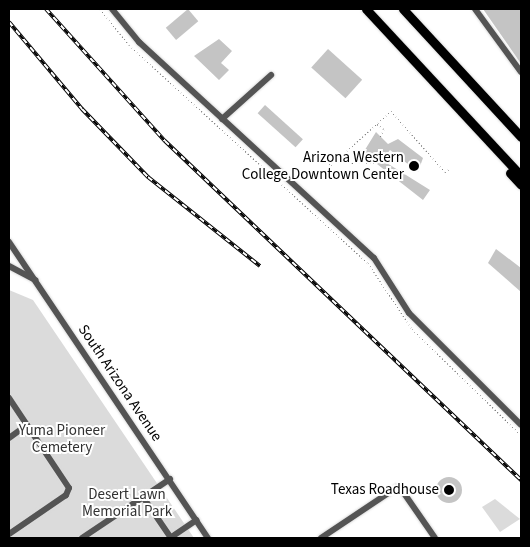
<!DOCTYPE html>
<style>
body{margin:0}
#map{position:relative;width:530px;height:547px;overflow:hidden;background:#fff;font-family:"Source Sans 3",sans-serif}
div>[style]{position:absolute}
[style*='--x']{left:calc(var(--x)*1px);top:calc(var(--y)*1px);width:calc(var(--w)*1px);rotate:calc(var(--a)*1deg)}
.green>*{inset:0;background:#dbdbdb}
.building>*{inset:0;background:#c4c4c4;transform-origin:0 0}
.round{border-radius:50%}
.path>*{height:1px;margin-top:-0.5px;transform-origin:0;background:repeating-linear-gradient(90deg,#767676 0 1px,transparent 0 3.5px)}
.roads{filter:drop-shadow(0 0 1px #dbdbdb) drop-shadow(0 0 1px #dbdbdb)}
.minor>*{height:6px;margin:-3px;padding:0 3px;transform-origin:3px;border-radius:3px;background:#545454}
.highway>*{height:9px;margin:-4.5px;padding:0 4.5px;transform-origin:4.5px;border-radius:4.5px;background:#000}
.rail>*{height:4px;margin-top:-2px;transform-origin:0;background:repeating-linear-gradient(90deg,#fff 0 5.5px,#000 0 11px);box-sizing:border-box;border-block:1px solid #000}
.dots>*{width:14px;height:14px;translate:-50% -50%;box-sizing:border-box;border:2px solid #fff;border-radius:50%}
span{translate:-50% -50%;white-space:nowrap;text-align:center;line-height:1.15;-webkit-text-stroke:4px #fff;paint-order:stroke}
.poi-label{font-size:15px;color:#000}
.right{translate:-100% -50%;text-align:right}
.street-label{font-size:15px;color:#000}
.park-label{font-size:15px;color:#323232}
.frame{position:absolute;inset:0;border:10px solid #000;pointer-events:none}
</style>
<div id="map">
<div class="green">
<div style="clip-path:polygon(9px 290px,33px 300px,194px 538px,9px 538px)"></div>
<div style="clip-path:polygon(495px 499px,520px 519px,500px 532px,482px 507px)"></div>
</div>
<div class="building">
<div style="left:188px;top:9px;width:16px;height:29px;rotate:50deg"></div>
<div style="clip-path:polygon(483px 9px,521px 9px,521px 64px,515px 55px)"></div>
<div style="clip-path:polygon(219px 39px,232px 51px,221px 63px,229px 70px,219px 80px,194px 56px)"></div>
<div style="left:328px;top:49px;width:46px;height:25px;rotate:42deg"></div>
<div style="left:265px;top:105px;width:51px;height:11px;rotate:42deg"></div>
<div style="clip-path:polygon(376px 132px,388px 144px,398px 139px,423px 158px,418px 172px,390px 150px,382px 160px,430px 190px,423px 200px,363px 153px)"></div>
<div style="clip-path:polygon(496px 249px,521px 268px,521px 292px,488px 263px)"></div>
<div class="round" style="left:436px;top:477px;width:26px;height:26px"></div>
</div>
<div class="path">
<div style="--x:100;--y:9;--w:46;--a:51.1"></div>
<div style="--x:129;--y:45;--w:323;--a:42.4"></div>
<div style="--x:368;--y:263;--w:79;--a:56.3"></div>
<div style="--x:412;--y:329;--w:152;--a:44.2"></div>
<div style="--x:377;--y:124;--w:9;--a:36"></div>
<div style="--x:384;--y:129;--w:9;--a:117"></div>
<div style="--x:345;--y:154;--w:11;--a:52"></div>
<div style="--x:352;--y:163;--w:25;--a:0"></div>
<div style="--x:327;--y:161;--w:6;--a:45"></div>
<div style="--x:331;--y:165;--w:81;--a:-42"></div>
<div style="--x:391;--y:111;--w:81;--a:48.5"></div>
<div style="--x:445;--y:172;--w:5;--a:-37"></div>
</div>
<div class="roads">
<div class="minor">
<div style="--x:112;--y:9;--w:43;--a:50.7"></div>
<div style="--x:139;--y:42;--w:319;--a:42.6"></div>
<div style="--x:374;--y:258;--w:65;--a:57.5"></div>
<div style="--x:409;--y:313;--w:158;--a:45"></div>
<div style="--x:475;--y:9;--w:78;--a:53.9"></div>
<div style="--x:222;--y:119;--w:66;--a:-41.9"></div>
<div style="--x:9;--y:242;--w:357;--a:56.1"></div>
<div style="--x:9;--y:266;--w:30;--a:28"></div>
<div style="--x:9;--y:398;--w:108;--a:56.3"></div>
<div style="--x:69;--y:488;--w:8;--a:113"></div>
<div style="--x:66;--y:495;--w:69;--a:145.6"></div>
<div style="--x:9;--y:438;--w:22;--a:-36"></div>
<div style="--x:143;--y:497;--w:50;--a:55.7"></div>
<div style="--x:82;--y:538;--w:106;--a:-33.8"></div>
<div style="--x:170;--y:538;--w:32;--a:-34"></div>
<div style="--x:321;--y:538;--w:94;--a:-33.7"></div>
<div style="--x:399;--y:486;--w:63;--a:55.3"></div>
</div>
<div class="highway">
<div style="--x:366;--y:9;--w:228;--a:47.1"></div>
<div style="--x:403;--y:9;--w:174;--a:47.3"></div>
<div style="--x:510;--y:173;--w:16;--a:47"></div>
</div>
</div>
<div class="rail">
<div style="--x:46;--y:9;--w:178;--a:48"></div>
<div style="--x:165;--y:141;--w:492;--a:43.6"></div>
<div style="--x:9;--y:22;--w:114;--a:50"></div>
<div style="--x:82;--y:109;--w:95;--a:45.9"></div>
<div style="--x:148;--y:177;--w:143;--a:38.5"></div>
</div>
<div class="dots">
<div style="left:414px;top:166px;background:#000"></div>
<div style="left:449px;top:490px;background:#000"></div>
</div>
<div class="poi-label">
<span class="right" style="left:404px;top:166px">Arizona Western<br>College Downtown Center</span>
<span class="right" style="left:439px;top:490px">Texas Roadhouse</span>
</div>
<div class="street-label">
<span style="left:120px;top:383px;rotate:56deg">South Arizona Avenue</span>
</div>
<div class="park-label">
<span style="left:62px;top:439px">Yuma Pioneer<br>Cemetery</span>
<span style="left:127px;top:503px">Desert Lawn<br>Memorial Park</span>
</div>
<div class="frame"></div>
</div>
